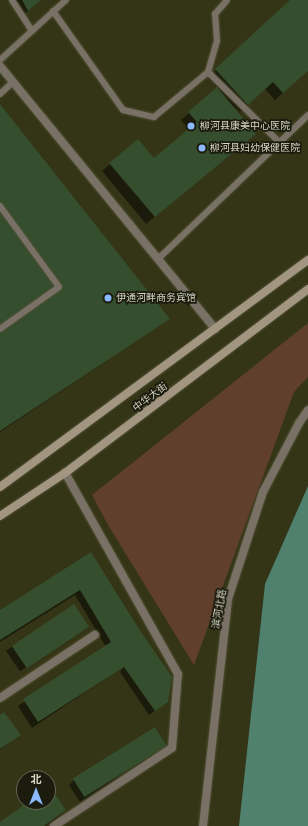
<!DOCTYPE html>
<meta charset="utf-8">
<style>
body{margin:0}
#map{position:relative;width:308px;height:826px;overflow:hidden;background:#343416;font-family:"Open Sans","Noto Sans SC",sans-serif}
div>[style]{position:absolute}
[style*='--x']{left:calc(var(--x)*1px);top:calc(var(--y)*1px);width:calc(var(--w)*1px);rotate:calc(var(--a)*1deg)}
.green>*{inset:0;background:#603f2d}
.water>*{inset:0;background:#4f816e}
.shadow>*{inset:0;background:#0007;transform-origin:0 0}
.building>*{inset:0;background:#354e2d;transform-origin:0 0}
.roads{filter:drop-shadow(0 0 1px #515136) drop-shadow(0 0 1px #515136)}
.lane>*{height:6px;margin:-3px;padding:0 3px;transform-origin:3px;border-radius:3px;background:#797165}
.street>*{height:8px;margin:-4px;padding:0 4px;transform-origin:4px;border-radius:4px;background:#797165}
.secondary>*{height:8px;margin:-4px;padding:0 4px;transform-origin:4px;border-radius:4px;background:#a29581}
.dots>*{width:11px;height:11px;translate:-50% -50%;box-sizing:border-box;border:2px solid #1b1b0e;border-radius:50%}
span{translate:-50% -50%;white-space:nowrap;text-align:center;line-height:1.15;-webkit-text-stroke:3.5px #1b1b0e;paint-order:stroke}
.poi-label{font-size:10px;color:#d6d7c5}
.left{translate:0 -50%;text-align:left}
.street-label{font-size:10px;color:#d6d7c5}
.north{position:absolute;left:16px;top:770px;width:40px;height:40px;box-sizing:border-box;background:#1b1b0e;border:1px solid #666657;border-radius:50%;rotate:0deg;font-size:11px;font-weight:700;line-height:16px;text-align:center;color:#d6d7c5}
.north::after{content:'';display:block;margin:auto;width:14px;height:18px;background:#8cb9fc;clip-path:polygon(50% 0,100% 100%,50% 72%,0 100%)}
</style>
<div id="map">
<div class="green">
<div style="clip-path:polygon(308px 323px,308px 377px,294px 392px,194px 665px,108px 525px,92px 495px)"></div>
</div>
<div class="water">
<div style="clip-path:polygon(308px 486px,308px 826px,239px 826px,265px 584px)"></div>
</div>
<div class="shadow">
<div style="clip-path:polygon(11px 0,40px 0,20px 18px)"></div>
<div style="clip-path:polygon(292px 0,308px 0,308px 70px,275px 100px,265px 89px,240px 112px,228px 102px,247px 141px,146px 224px,102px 171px,110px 164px,154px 159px,189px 130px,181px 120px,218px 88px,208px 78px)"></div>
<div style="clip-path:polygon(0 105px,169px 319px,0 432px)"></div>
<div style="clip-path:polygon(91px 553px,168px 701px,149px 715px,120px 672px,123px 667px,32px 728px,18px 706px,106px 647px,75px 595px,0 642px,0 611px)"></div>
<div style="left:74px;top:605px;width:25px;height:82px;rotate:56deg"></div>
<div style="clip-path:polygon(0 716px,19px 735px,0 750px)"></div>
<div style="clip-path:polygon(165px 745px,80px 802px,69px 785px,74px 780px)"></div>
<div style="clip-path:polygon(50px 788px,65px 810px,59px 816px,45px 826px,0 826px,0 823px,30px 802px,48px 802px)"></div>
</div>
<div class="building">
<div style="clip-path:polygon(22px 0,41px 0,28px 11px)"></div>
<div style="clip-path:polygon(290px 0,308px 0,308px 71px,283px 93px,273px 82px,248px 105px,215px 69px)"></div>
<div style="clip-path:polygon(217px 87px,256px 134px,155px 217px,109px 163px,138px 139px,154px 158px,197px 122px,188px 112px)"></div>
<div style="clip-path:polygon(0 104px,170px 319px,0 431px)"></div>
<div style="clip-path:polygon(91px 552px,137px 626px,172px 677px,168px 702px,155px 711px,124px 667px,38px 722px,23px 699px,111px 642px,80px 590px,0 640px,0 610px)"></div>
<div style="left:74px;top:604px;width:27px;height:75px;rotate:56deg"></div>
<div style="clip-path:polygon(4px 712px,21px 735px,0 749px,0 715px)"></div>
<div style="left:155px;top:727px;width:22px;height:97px;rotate:58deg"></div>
<div style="clip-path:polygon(50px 787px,66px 810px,44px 826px,0 826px,0 822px,28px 802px,48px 802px)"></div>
</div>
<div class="roads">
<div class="lane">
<div style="--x:12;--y:0;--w:37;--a:57"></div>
<div style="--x:53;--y:11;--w:121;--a:54.7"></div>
<div style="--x:123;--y:110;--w:32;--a:13"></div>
<div style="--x:154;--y:117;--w:70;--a:-39.8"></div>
<div style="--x:208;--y:72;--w:32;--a:-74"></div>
<div style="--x:217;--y:41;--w:27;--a:-94"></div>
<div style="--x:215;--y:14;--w:18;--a:-49"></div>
<div style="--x:0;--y:60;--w:89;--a:-42.3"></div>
<div style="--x:208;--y:72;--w:100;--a:44.6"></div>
<div style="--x:0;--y:94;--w:18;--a:-43"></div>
<div style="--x:0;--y:206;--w:100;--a:53.9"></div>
<div style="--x:59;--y:287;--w:72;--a:144.6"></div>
<div style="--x:158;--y:259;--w:208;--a:-43.8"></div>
</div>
<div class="street">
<div style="--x:0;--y:66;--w:340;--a:50.7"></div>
<div style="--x:0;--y:698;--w:114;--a:-33.6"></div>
<div style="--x:54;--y:826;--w:141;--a:-33.5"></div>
<div style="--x:172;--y:748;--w:74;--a:-85.4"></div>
<div style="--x:178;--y:674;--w:231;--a:-119.3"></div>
<div style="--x:203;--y:826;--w:228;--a:-83.7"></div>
<div style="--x:228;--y:599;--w:113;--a:-71.9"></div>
<div style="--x:263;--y:492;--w:78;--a:-62.4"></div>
<div style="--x:299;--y:423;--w:16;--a:-55"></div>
</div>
<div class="secondary">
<div style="--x:0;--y:487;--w:383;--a:-36.4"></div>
<div style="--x:0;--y:516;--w:78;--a:-33.5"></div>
<div style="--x:65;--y:473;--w:305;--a:-37.1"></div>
</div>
</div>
<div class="dots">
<div style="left:191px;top:126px;background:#8cb9fc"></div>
<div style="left:202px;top:148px;background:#8cb9fc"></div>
<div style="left:108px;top:298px;background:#8cb9fc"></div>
</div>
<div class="poi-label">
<span class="left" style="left:200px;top:126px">柳河县康美中心医院</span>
<span class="left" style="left:210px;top:148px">柳河县妇幼保健医院</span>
<span class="left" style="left:116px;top:298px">伊通河畔商务宾馆</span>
</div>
<div class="street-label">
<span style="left:150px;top:397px;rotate:-37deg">中华大街</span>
<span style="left:219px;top:609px;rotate:-80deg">滨河北路</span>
</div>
<div class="north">北</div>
</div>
